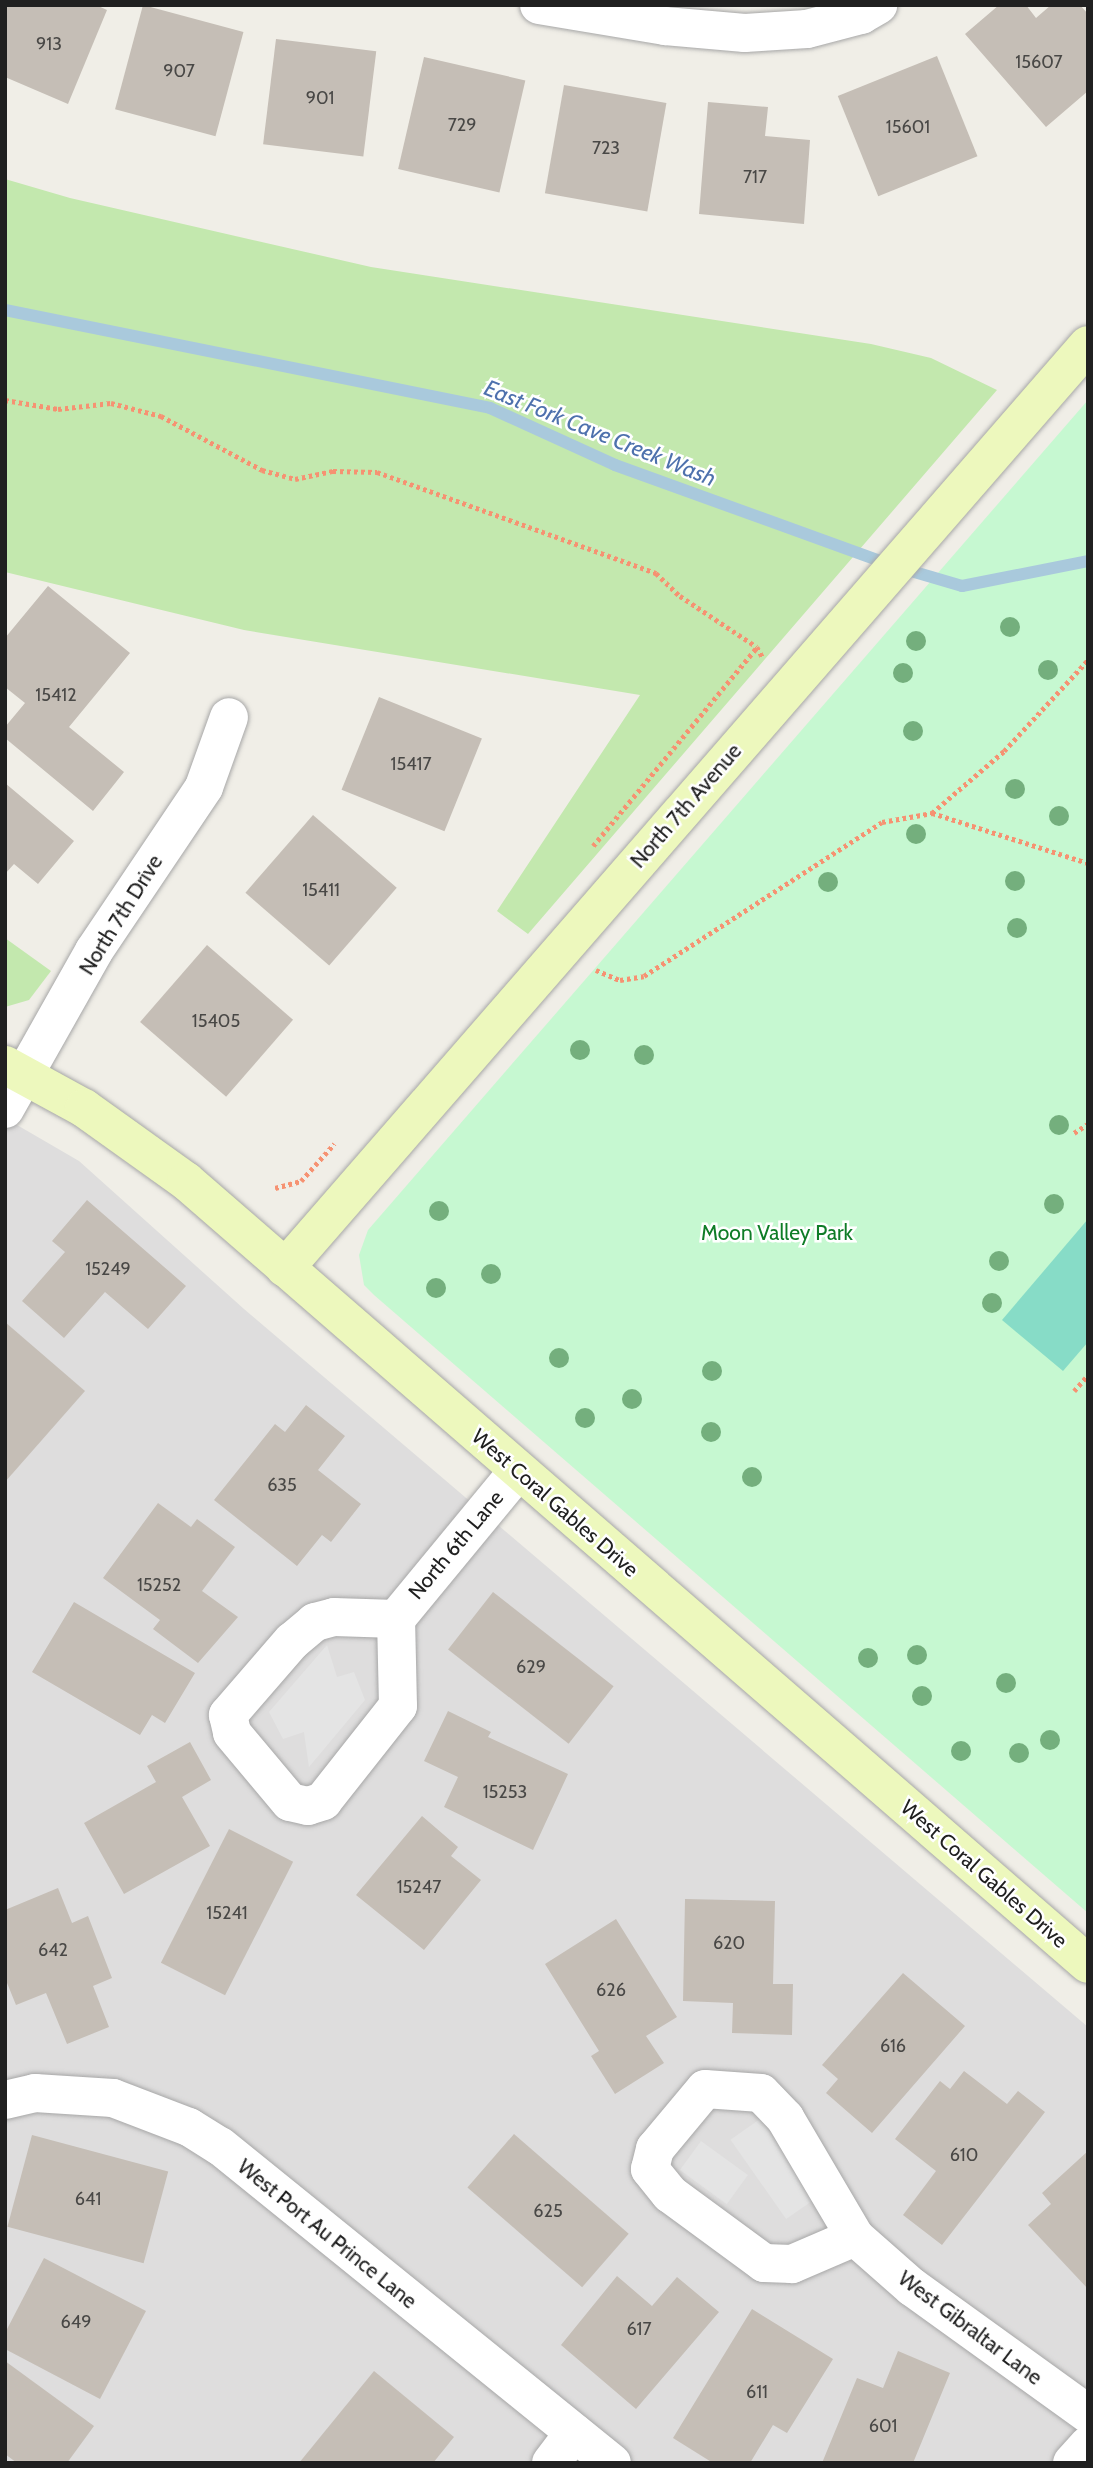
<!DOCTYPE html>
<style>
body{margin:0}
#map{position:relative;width:1093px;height:2468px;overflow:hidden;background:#f0eee7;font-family:Cabin,sans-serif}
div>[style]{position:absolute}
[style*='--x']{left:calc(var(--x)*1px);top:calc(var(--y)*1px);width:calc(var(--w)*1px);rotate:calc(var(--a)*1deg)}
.residential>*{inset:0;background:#dedddd}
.grass>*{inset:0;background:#c3e8ae}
.park>*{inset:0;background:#c6f8d1}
.pitch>*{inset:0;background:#87dcc7}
.parking>*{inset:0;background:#e4e4e4;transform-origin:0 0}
.stream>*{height:12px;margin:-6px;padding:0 6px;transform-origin:6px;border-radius:6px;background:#a9c9dc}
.building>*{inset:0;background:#c5beb6;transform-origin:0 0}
.path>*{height:4.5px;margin-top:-2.25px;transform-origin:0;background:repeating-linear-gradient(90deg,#f69272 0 3.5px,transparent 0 7px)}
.roads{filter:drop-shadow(0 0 2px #a7a7a7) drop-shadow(0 0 2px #a7a7a7)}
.street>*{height:38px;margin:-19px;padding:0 19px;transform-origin:19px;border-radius:19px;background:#fff}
.secondary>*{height:38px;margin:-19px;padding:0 19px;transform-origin:19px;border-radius:19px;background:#edf8bd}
.trees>*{width:20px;height:20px;margin:-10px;border-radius:50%;background:#74af7d}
span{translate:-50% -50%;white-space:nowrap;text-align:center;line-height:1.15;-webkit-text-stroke:5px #fff;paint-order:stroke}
.number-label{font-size:18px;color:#494846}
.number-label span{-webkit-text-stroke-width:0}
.street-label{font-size:21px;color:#202020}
.park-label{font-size:21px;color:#0f7c27}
.water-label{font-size:23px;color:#4e71ad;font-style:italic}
.frame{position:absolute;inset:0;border:7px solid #202020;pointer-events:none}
</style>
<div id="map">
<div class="residential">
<div style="clip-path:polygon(5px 1118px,79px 1161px,244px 1309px,1088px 2027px,1088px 2463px,5px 2463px)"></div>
</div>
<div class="grass">
<div style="clip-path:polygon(5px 179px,70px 198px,371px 267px,871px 344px,931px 358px,997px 390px,528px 934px,497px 911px,640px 695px,244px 630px,5px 572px)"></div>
<div style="clip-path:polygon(5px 938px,51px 971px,29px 1000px,5px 1007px)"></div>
</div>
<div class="park">
<div style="clip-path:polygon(1088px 400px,1088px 1913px,374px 1295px,364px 1285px,359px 1255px,368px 1230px)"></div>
</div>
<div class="pitch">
<div style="clip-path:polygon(1088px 1219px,1088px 1342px,1063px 1371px,1002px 1320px)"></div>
</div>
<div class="parking">
<div style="clip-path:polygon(327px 1645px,337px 1677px,354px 1672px,365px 1700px,309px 1767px,304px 1732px,283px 1739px,269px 1712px)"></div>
<div style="left:760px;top:2119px;width:97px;height:36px;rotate:55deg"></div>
<div style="left:701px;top:2141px;width:58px;height:36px;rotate:36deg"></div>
</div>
<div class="stream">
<div style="--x:5;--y:310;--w:495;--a:11.4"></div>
<div style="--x:490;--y:408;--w:137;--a:24.5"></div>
<div style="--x:615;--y:465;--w:297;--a:19.9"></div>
<div style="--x:894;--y:566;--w:71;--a:16.4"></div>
<div style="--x:962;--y:586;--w:128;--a:-11.2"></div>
</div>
<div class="building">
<div style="clip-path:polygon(5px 5px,96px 5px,107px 10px,68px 104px,5px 77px)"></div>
<div style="left:143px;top:5px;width:104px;height:108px;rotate:15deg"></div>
<div style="clip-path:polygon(999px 5px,1026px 5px,1036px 18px,1051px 5px,1080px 5px,1088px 14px,1088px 91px,1046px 127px,965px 34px)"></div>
<div style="left:276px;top:39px;width:101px;height:106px;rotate:7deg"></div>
<div style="left:937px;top:56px;width:108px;height:107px;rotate:68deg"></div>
<div style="left:424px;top:57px;width:104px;height:115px;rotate:13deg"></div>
<div style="left:564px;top:85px;width:104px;height:110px;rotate:10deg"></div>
<div style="clip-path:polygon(708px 102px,768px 107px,765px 136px,810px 140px,804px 224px,699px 214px)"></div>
<div style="clip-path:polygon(48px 586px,130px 653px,69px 727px,124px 772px,93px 811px,5px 738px,5px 727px,25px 703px,5px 687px,5px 638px)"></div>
<div style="left:379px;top:697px;width:111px;height:100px;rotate:22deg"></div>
<div style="clip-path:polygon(5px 783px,74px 841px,38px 884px,14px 864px,5px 874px)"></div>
<div style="left:313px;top:815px;width:111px;height:103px;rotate:41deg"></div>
<div style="left:207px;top:945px;width:114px;height:102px;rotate:41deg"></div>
<div style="clip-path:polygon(87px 1200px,186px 1286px,148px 1329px,105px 1292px,64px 1338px,22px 1301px,65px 1252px,52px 1241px)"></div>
<div style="clip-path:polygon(5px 1322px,85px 1391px,5px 1482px)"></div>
<div style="clip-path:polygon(306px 1405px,345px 1436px,318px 1470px,361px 1504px,331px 1542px,322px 1535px,297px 1566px,214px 1500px,275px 1424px,285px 1432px)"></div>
<div style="clip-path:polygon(158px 1503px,191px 1527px,197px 1519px,235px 1547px,202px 1591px,238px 1617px,198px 1663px,153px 1629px,160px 1620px,103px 1578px)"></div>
<div style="left:493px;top:1592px;width:153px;height:73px;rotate:38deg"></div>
<div style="clip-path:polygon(74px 1602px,195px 1673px,165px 1723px,152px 1715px,140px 1735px,32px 1672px)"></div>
<div style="clip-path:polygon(448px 1711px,491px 1732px,488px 1737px,568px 1774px,533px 1850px,444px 1807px,458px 1777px,424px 1761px)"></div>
<div style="clip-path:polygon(190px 1742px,211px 1780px,182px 1797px,210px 1846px,124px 1894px,84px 1823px,156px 1782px,147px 1766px)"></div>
<div style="clip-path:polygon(422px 1816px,458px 1847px,451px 1856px,481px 1880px,424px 1950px,356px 1895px)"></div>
<div style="left:229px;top:1829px;width:72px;height:150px;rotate:27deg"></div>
<div style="clip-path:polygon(58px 1888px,72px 1923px,88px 1916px,112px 1978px,93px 1986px,109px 2027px,67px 2044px,46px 1993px,16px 2005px,5px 1978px,5px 1910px)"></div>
<div style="clip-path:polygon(685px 1899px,775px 1901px,773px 1984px,793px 1984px,792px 2035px,732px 2033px,733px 2003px,683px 2001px)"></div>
<div style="clip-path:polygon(616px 1919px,677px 2017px,646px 2036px,664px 2063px,615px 2094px,591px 2056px,599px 2051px,545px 1964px)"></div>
<div style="clip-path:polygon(903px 1973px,965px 2026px,872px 2133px,826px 2093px,838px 2079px,822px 2065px)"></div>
<div style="clip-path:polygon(964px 2071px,1007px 2104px,1018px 2091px,1045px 2112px,942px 2245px,903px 2215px,936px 2171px,895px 2139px,940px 2081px,950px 2089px)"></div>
<div style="left:514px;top:2134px;width:152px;height:71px;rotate:41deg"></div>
<div style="left:32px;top:2135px;width:141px;height:95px;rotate:15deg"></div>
<div style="clip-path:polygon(1088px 2151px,1088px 2289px,1028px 2225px,1051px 2204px,1042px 2193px)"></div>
<div style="clip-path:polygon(44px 2258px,146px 2311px,100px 2399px,5px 2349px,5px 2333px)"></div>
<div style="clip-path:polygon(617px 2276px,652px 2306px,677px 2277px,719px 2312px,636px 2409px,561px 2345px)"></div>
<div style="clip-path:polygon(752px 2309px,833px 2359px,787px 2433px,773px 2425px,750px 2463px,713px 2463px,673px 2438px)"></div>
<div style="clip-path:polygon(898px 2351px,950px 2373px,913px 2463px,822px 2463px,857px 2378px,883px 2388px)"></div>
<div style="clip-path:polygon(5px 2361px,94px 2426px,67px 2463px,17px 2463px,5px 2454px)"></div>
<div style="clip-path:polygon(374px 2371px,454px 2437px,433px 2463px,299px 2463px)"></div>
</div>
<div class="path">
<div style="--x:5;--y:400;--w:54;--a:9.6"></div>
<div style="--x:58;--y:409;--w:53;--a:-6.5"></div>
<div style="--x:111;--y:403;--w:52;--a:14.6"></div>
<div style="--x:161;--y:416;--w:115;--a:28.1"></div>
<div style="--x:262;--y:470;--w:34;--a:15"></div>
<div style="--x:295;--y:479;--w:39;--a:-12"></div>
<div style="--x:333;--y:471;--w:44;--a:1.3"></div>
<div style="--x:377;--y:472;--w:297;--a:19.9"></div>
<div style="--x:656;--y:573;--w:33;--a:44"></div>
<div style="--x:680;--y:596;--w:92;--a:33.5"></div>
<div style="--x:757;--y:647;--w:13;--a:61"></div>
<div style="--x:932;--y:813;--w:95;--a:-40.7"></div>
<div style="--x:1004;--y:751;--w:124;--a:-47.3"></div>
<div style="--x:593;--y:846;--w:258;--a:-50.5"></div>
<div style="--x:596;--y:970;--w:26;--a:23"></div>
<div style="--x:620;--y:980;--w:24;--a:-9"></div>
<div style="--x:644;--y:976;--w:283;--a:-32.9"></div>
<div style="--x:882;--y:822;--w:51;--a:-10.2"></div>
<div style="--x:932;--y:813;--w:164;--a:17.8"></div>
<div style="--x:1074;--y:1133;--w:17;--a:-33"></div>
<div style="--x:275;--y:1188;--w:27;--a:-15"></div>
<div style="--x:301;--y:1181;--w:50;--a:-48.3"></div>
<div style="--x:1074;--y:1391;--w:21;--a:-49"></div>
</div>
<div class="roads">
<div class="street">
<div style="--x:539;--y:5;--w:128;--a:9.5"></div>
<div style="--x:665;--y:26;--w:80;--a:5"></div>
<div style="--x:745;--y:33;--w:62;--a:-3.7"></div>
<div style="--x:807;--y:29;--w:56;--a:-14.5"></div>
<div style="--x:861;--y:15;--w:20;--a:-30"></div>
<div style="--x:5;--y:1109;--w:181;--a:-60.6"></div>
<div style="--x:94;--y:951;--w:197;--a:-56.1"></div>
<div style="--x:204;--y:787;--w:74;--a:-70.3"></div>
<div style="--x:396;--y:1619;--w:62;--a:-178.2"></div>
<div style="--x:334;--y:1617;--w:20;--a:165"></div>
<div style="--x:315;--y:1622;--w:30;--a:140"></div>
<div style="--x:292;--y:1641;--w:98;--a:130.9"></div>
<div style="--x:228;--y:1715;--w:18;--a:77"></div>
<div style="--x:232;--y:1733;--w:90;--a:50"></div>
<div style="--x:290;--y:1802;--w:18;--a:13"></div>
<div style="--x:308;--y:1806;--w:16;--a:-18"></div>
<div style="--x:323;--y:1801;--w:121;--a:-51.7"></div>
<div style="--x:398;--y:1706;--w:87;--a:-91.3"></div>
<div style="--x:396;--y:1619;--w:192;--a:-50.5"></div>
<div style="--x:5;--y:2100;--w:31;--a:-13"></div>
<div style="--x:35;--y:2093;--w:78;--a:3.7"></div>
<div style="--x:113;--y:2098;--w:81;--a:20.9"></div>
<div style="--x:189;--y:2127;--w:36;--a:32"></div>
<div style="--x:220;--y:2146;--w:504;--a:38.96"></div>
<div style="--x:855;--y:2237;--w:69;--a:156.8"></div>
<div style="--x:792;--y:2264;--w:28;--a:-178"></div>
<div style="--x:764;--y:2263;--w:117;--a:-143.7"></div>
<div style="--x:670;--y:2194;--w:32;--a:-129"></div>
<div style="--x:650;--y:2169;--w:21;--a:-76"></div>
<div style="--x:655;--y:2149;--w:78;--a:-50.2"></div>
<div style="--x:705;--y:2089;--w:56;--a:4.1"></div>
<div style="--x:761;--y:2093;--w:35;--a:46"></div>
<div style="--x:785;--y:2118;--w:138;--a:59.5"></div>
<div style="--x:855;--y:2237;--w:76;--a:41.3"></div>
<div style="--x:912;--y:2287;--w:217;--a:35.8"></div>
<div style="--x:551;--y:2463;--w:38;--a:-53"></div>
<div style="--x:1072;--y:2463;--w:24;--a:-48"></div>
</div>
<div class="secondary">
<div style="--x:5;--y:1065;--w:90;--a:28.6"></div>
<div style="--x:84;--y:1108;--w:125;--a:35.6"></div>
<div style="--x:186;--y:1181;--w:1194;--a:40.96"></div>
<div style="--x:285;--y:1268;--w:1223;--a:-48.98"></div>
</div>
</div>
<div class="trees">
<div style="left:1010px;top:627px"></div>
<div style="left:916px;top:641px"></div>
<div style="left:1048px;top:670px"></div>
<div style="left:903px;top:673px"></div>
<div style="left:913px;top:731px"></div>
<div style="left:1015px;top:789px"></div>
<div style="left:1059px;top:816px"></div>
<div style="left:916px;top:834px"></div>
<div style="left:1015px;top:881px"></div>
<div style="left:828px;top:882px"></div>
<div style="left:1017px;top:928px"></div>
<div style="left:580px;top:1050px"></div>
<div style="left:644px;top:1055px"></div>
<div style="left:1059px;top:1125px"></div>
<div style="left:1054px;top:1204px"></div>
<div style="left:439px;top:1211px"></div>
<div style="left:999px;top:1261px"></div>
<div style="left:491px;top:1274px"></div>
<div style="left:436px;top:1288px"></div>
<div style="left:992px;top:1303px"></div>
<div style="left:559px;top:1358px"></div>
<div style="left:712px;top:1371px"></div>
<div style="left:632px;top:1399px"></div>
<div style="left:585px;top:1418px"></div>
<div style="left:711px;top:1432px"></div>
<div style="left:752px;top:1477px"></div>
<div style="left:917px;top:1655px"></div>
<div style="left:868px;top:1658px"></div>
<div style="left:1006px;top:1683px"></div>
<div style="left:922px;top:1696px"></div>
<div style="left:1050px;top:1740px"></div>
<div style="left:961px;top:1751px"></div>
<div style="left:1019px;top:1753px"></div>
</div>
<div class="number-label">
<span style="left:49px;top:44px">913</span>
<span style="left:1039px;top:62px">15607</span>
<span style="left:179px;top:71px">907</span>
<span style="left:320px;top:98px">901</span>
<span style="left:462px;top:125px">729</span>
<span style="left:908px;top:127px">15601</span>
<span style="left:606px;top:148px">723</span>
<span style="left:755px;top:177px">717</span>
<span style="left:56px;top:695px">15412</span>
<span style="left:411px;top:764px">15417</span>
<span style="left:321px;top:890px">15411</span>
<span style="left:216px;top:1021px">15405</span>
<span style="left:108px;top:1269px">15249</span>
<span style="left:282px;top:1485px">635</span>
<span style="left:159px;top:1585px">15252</span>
<span style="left:531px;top:1667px">629</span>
<span style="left:505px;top:1792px">15253</span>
<span style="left:419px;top:1887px">15247</span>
<span style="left:227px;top:1913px">15241</span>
<span style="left:729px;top:1943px">620</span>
<span style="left:53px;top:1950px">642</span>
<span style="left:611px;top:1990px">626</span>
<span style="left:893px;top:2046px">616</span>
<span style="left:964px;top:2155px">610</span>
<span style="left:88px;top:2199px">641</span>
<span style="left:548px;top:2211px">625</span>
<span style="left:76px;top:2322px">649</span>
<span style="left:639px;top:2329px">617</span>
<span style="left:757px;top:2392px">611</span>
<span style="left:883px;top:2426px">601</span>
</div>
<div class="street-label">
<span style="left:686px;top:806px;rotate:-49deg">North 7th Avenue</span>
<span style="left:121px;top:915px;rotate:-58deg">North 7th Drive</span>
<span style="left:555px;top:1503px;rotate:41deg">West Coral Gables Drive</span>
<span style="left:456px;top:1545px;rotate:-50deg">North 6th Lane</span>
<span style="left:984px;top:1874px;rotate:41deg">West Coral Gables Drive</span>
<span style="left:327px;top:2234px;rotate:39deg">West Port Au Prince Lane</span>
<span style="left:970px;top:2328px;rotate:37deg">West Gibraltar Lane</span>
</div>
<div class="park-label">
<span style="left:777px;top:1233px">Moon Valley Park</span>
</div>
<div class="water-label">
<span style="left:600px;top:433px;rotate:22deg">East Fork Cave Creek Wash</span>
</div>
<div class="frame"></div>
</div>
